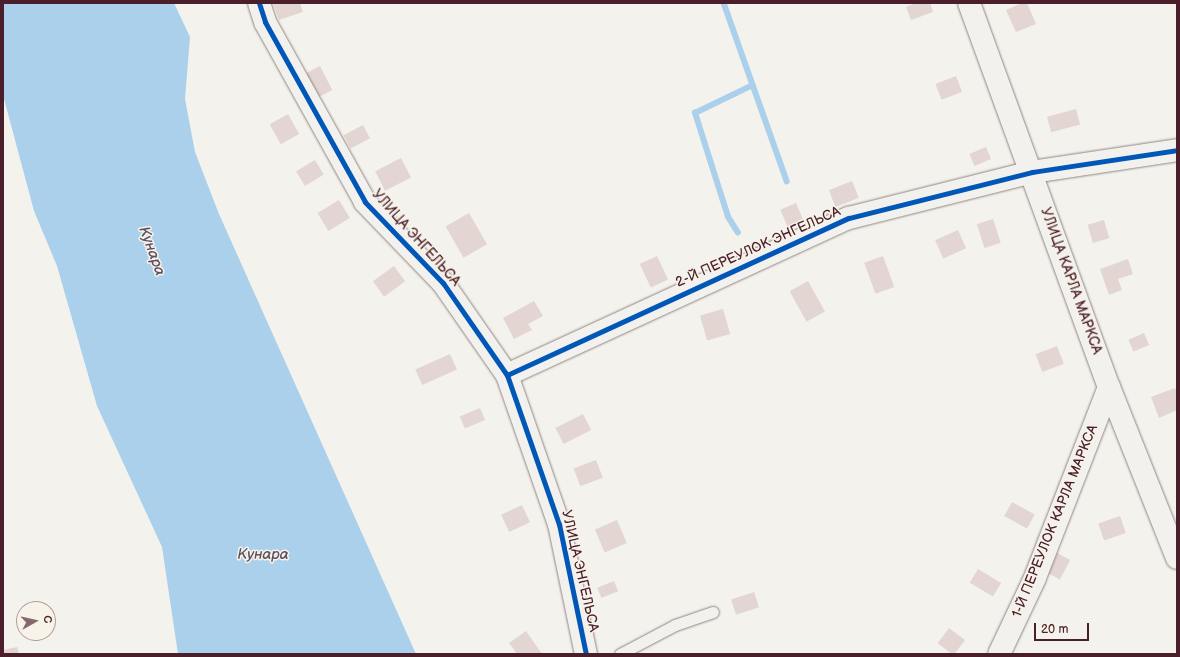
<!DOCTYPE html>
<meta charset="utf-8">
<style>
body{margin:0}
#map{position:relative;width:1180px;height:657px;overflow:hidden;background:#f4f2ec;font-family:"Balsamiq Sans",sans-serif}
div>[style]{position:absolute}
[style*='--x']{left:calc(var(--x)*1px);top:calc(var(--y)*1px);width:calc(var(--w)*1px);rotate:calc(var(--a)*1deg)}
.water>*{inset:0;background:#abd0eb}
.stream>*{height:5.5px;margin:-2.75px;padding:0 2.75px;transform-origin:2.75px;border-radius:2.75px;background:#abd0eb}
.building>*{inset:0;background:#e2d5d2;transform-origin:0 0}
.roads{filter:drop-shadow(0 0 1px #8f8685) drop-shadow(0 0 1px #8f8685)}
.service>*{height:11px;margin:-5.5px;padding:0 5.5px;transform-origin:5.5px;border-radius:5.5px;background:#f2f1ed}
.minor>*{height:22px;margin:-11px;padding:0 11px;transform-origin:11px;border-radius:11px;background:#f2f1ed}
.tertiary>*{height:22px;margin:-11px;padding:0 11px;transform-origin:11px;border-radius:11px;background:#f2f1ed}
.cycleway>*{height:5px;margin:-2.5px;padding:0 2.5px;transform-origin:2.5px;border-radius:2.5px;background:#0057b8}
span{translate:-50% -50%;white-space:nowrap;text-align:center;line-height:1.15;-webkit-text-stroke:3px #f7f3e8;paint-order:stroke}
.street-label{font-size:14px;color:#4a1f2b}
.water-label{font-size:15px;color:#5e5064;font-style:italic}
.frame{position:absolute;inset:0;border:4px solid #4a1f2b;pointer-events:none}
.north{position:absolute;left:16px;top:601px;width:40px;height:40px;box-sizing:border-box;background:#f7f3e8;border:1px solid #b29e9c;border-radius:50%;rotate:82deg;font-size:11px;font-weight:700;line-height:16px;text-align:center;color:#4a1f2b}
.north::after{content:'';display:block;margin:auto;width:14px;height:18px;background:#86696f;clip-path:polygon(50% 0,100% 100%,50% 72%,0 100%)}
.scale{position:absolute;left:1034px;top:623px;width:55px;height:18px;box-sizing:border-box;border:2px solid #4a1f2b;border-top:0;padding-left:5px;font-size:12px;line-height:14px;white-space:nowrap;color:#4a1f2b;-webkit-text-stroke:3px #f7f3e8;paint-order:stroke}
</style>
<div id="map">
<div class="water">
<div style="clip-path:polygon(3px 3px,174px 3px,190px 37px,185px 99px,195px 152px,219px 214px,416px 654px,178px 654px,162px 547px,97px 406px,57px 266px,34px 211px,3px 95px)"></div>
</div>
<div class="stream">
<div style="--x:724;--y:3;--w:189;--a:70.5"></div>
<div style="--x:738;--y:233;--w:19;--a:-122"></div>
<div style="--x:728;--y:217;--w:109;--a:-107.6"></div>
<div style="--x:695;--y:113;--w:64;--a:-25.8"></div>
</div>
<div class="building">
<div style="clip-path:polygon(273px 3px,300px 3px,303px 12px,279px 20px)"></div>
<div style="clip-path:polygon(916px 3px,930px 3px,933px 12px,911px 20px,906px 7px)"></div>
<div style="clip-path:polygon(1022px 3px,1027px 3px,1036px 24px,1016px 32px,1006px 10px)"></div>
<div style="left:320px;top:66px;width:27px;height:19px;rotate:63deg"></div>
<div style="left:956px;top:76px;width:17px;height:22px;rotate:69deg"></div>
<div style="left:1076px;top:109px;width:16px;height:30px;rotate:75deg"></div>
<div style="left:288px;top:114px;width:23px;height:21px;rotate:61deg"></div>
<div style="left:363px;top:125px;width:15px;height:22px;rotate:62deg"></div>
<div style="left:986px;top:147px;width:13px;height:18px;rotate:67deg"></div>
<div style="left:401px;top:158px;width:22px;height:29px;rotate:63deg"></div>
<div style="left:315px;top:160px;width:17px;height:22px;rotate:59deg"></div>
<div style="left:852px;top:181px;width:18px;height:25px;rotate:68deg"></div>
<div style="left:339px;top:200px;width:21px;height:25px;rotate:59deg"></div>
<div style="left:796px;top:203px;width:21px;height:17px;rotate:67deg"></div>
<div style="left:469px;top:213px;width:36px;height:27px;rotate:60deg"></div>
<div style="left:993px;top:219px;width:25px;height:17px;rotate:72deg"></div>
<div style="left:1104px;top:220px;width:19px;height:17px;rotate:74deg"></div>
<div style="left:958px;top:230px;width:20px;height:25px;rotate:66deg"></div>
<div style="left:657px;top:256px;width:26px;height:19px;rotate:65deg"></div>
<div style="left:883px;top:256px;width:33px;height:20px;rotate:70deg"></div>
<div style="clip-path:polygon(1128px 259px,1133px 274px,1118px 279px,1122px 290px,1109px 295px,1100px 269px)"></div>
<div style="left:394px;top:266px;width:19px;height:26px;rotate:54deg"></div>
<div style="left:808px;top:281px;width:35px;height:21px;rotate:61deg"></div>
<div style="clip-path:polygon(534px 301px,543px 316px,528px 324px,532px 330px,514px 339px,503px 318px)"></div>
<div style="left:723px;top:309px;width:26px;height:24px;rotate:74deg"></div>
<div style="left:1144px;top:333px;width:13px;height:17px;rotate:67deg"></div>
<div style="left:1057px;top:346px;width:19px;height:23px;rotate:69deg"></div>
<div style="left:450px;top:354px;width:17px;height:38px;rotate:66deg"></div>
<div style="clip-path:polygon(1175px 388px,1177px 393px,1177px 410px,1159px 418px,1151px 397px)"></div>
<div style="left:480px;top:408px;width:13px;height:22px;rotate:67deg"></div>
<div style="left:583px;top:414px;width:18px;height:31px;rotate:63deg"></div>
<div style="left:596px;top:460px;width:19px;height:24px;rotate:69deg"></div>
<div style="left:1012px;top:502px;width:26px;height:16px;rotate:29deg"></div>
<div style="left:522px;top:505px;width:19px;height:23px;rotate:65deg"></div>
<div style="left:1120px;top:516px;width:18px;height:23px;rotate:71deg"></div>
<div style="left:617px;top:520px;width:25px;height:24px;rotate:67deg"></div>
<div style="left:1057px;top:553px;width:15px;height:22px;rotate:28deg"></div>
<div style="left:978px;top:569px;width:27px;height:16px;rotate:31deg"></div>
<div style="left:614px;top:581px;width:11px;height:18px;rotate:68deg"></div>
<div style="left:754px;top:592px;width:16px;height:24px;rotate:72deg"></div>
<div style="left:949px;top:628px;width:20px;height:19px;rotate:37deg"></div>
<div style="clip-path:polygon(526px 631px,542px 654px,517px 654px,509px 643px)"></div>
<div style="clip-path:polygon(17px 647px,19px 654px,3px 654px,3px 650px)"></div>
</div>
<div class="roads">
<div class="service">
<div style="--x:620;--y:654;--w:62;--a:-27.8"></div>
<div style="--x:675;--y:625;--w:40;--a:-18.9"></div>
</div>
<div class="minor">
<div style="--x:259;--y:3;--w:20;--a:72"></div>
<div style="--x:265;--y:22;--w:206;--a:60.9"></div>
<div style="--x:365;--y:202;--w:112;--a:46.1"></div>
<div style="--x:443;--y:283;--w:112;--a:55.2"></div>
<div style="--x:507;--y:375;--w:158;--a:70.8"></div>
<div style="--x:559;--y:524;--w:133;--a:78.3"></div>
<div style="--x:507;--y:375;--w:376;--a:-24.7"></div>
<div style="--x:849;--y:218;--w:189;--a:-14.1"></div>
<div style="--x:1032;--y:172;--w:147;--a:-8.6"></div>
<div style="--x:1109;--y:387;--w:184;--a:68.3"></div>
</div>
<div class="tertiary">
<div style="--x:969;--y:3;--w:409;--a:70"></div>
<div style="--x:1109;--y:387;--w:205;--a:111.2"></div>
<div style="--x:1035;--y:578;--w:84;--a:115.3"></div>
</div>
</div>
<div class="cycleway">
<div style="--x:259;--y:3;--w:20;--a:72"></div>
<div style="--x:265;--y:22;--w:206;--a:60.9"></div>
<div style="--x:365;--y:202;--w:112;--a:46.1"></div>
<div style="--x:443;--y:283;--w:112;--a:55.2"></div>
<div style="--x:507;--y:375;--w:158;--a:70.8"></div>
<div style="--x:559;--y:524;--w:133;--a:78.3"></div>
<div style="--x:507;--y:375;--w:376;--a:-24.7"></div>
<div style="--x:849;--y:218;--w:189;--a:-14.1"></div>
<div style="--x:1032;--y:172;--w:147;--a:-8.6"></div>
</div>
<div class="street-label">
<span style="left:416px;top:238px;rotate:48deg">УЛИЦА ЭНГЕЛЬСА</span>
<span style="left:758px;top:247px;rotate:-24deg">2-Й ПЕРЕУЛОК ЭНГЕЛЬСА</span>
<span style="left:1071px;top:281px;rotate:70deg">УЛИЦА КАРЛА МАРКСА</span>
<span style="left:1055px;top:521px;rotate:-68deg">1-Й ПЕРЕУЛОК КАРЛА МАРКСА</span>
<span style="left:580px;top:571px;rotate:77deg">УЛИЦА ЭНГЕЛЬСА</span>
</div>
<div class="water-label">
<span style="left:152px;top:251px;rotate:70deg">Кунара</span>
<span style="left:263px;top:555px">Кунара</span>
</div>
<div class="frame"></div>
<div class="north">С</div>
<div class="scale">20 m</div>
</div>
